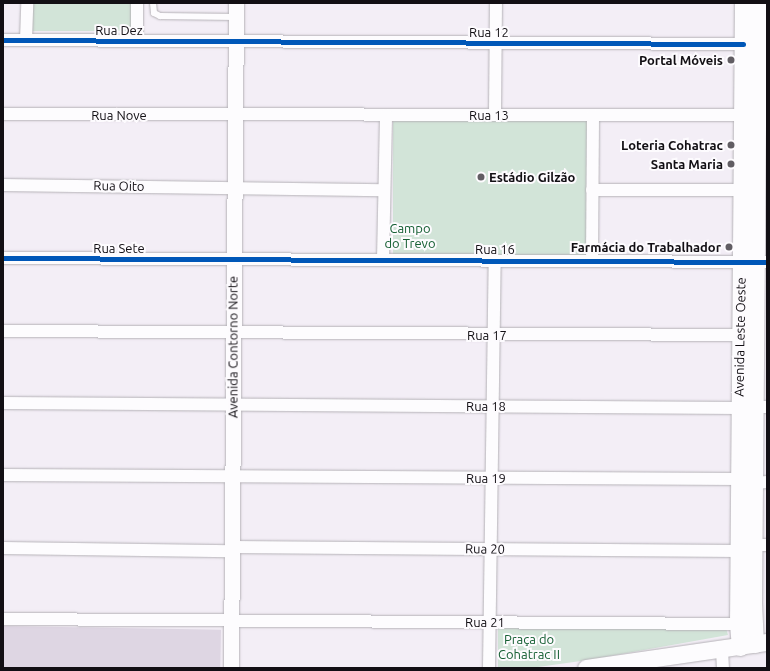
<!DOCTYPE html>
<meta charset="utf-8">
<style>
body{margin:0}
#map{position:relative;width:770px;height:671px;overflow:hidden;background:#f3eef6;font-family:Ubuntu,sans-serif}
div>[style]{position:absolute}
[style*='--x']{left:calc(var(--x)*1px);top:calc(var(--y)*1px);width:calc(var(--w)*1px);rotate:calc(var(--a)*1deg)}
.green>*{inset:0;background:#d2e4d8;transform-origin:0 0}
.building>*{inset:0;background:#ded6e3;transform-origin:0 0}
.roads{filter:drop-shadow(0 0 1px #b5b2b7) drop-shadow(0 0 1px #b5b2b7)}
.service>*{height:6px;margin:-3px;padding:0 3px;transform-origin:3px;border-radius:3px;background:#fdfcfe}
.minor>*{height:12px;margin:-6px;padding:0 6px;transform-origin:6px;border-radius:6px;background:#fdfcfe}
.tertiary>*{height:15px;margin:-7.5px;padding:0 7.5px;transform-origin:7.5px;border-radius:7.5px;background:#fdfcfe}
.secondary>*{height:17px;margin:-8.5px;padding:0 8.5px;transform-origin:8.5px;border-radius:8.5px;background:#fdfcfe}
.cycleway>*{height:5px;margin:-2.5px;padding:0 2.5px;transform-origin:2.5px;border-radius:2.5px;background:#0057b8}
.dots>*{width:11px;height:11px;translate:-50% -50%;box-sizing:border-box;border:2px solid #fdfbfe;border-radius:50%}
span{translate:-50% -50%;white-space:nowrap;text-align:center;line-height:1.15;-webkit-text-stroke:4px #fdfbfe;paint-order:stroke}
.street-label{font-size:13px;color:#120f14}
.poi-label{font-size:13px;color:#120f14;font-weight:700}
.right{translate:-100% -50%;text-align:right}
.left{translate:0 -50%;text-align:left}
.park-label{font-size:13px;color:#166034}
.frame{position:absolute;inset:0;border:4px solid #120f14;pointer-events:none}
</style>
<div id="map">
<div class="green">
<div style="left:31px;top:3px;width:100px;height:28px"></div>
<div style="left:393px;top:120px;width:197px;height:135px"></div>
<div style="clip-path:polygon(498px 628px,726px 628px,728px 635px,588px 660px,531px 668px,498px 668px)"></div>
</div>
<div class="building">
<div style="left:3px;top:626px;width:218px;height:42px;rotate:1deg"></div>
</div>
<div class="roads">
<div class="service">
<div style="--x:153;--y:3;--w:10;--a:84"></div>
<div style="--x:154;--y:13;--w:7;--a:27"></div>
<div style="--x:160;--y:16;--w:75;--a:0.8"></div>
</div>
<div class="minor">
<div style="--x:3;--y:40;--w:740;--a:0.31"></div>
<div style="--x:26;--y:40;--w:37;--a:-88"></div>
<div style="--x:137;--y:41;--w:38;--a:-90"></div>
<div style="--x:3;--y:114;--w:739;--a:0.08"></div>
<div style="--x:495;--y:115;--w:112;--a:-89.5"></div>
<div style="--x:3;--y:185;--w:381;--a:0.8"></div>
<div style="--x:592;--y:190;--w:150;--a:0"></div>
<div style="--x:3;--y:258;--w:764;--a:0.3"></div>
<div style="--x:383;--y:260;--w:145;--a:-88.8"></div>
<div style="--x:592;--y:261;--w:146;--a:-89.6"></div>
<div style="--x:3;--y:331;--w:737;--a:0.31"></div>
<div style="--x:3;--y:403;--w:737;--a:0.39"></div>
<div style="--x:754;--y:407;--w:13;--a:0"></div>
<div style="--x:3;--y:475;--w:736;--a:0.31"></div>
<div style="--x:754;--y:483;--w:13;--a:-4"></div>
<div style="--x:753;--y:545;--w:14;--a:0"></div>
<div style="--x:232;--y:547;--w:507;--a:0.45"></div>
<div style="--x:3;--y:548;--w:229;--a:0.8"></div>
<div style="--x:3;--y:619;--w:735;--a:0.39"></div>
<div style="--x:722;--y:650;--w:18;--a:87"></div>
<div style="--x:489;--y:668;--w:408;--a:-89.2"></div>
</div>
<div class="tertiary">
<div style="--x:231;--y:668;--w:665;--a:-89.57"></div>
</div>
<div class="secondary">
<div style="--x:755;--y:644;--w:41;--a:-92.8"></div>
<div style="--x:753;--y:603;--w:600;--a:-89.52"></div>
<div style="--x:740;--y:647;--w:23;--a:-95"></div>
<div style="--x:738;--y:624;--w:621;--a:-89.54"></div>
<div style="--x:586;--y:668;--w:183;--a:-8.2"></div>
</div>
</div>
<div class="cycleway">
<div style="--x:3;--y:40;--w:740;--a:0.31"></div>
<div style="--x:3;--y:258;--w:764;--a:0.3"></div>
</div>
<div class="dots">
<div style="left:731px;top:60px;background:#615d63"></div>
<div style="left:731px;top:145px;background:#615d63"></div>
<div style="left:731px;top:164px;background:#615d63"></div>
<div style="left:481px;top:177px;background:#615d63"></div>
<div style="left:729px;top:247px;background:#615d63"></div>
</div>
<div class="street-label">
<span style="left:119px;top:30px">Rua Dez</span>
<span style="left:489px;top:32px">Rua 12</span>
<span style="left:119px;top:115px">Rua Nove</span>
<span style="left:489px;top:115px">Rua 13</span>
<span style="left:119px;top:186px;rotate:1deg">Rua Oito</span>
<span style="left:119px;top:248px">Rua Sete</span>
<span style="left:495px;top:249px">Rua 16</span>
<span style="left:487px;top:335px">Rua 17</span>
<span style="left:740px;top:337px;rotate:-89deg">Avenida Leste Oeste</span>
<span style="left:233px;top:347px;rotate:-90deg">Avenida Contorno Norte</span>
<span style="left:486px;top:406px">Rua 18</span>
<span style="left:486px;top:478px">Rua 19</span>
<span style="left:485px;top:549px;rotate:1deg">Rua 20</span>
<span style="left:485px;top:622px">Rua 21</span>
</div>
<div class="poi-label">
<span class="right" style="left:723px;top:60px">Portal Móveis</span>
<span class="right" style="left:723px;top:145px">Loteria Cohatrac</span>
<span class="right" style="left:723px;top:164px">Santa Maria</span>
<span class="left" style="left:489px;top:177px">Estádio Gilzão</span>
<span class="right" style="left:721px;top:247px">Farmácia do Trabalhador</span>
</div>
<div class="park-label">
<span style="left:410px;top:236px">Campo<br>do Trevo</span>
<span style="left:529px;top:647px">Praça do<br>Cohatrac II</span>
</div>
<div class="frame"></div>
</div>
